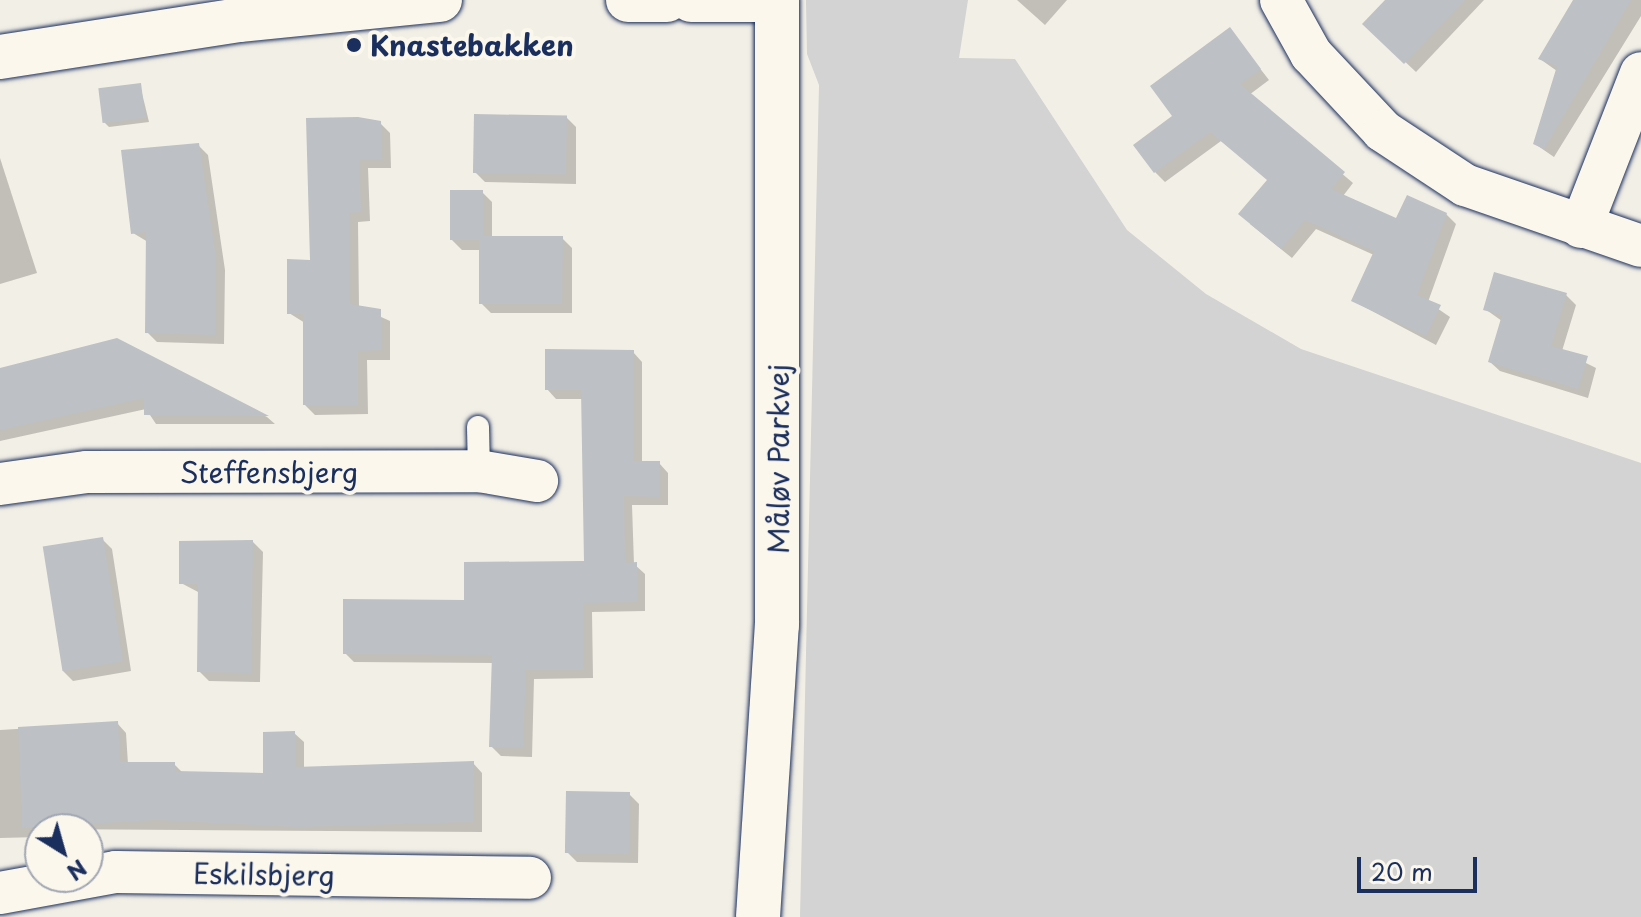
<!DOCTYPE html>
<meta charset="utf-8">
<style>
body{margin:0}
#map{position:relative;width:1641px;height:917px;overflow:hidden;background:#f2efe6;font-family:"Playpen Sans",sans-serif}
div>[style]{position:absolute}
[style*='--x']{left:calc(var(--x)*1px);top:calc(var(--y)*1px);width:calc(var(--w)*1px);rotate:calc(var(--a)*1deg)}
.green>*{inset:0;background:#d2d3d2}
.shadow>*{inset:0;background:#0003}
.building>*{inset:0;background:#bdc0c4;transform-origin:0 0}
.roads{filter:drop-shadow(0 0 2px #1b2f5e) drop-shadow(0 0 2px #1b2f5e)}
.lane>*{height:22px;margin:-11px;padding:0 11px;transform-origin:11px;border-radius:11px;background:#fbf7ec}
.street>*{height:42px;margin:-21px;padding:0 21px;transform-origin:21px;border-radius:21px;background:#fbf7ec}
.secondary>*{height:44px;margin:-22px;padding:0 22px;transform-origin:22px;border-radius:22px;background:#fbf7ec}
.dots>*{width:22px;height:22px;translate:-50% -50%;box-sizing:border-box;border:4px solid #fbf7ec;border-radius:50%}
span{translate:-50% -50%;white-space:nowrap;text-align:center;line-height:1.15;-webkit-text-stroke:8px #fbf7ec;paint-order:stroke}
.poi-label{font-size:28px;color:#1b2f5e;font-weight:700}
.left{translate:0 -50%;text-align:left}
.street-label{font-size:28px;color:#1b2f5e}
.north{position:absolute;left:24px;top:813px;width:80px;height:80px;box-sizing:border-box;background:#fbf7ec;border:2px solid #a1a7b3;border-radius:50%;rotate:143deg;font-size:22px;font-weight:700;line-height:32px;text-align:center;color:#1b2f5e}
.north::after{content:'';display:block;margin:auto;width:28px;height:36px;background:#1b2f5e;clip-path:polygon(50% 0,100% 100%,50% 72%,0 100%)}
.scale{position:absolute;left:1357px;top:857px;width:120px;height:36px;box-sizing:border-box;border:4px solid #1b2f5e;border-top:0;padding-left:10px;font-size:24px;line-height:28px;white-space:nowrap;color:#1b2f5e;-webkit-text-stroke:6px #fbf7ec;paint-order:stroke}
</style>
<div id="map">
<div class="green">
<div style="clip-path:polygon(806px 0,968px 0,959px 58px,1015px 59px,1127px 230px,1206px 294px,1301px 349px,1641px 463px,1641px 917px,800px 917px,819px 85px,807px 54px)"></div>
</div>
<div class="shadow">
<div style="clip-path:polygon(1017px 0,1067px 0,1045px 25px)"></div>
<div style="clip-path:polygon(1388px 0,1484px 0,1416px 72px,1365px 24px)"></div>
<div style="clip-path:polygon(1576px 0,1641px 0,1641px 16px,1554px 157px,1535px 144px,1557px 71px,1540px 59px)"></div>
<div style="clip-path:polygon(1230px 30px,1269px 80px,1249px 95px,1353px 183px,1343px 196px,1397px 221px,1446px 214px,1456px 224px,1428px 302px,1450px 317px,1436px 345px,1353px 301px,1374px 255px,1316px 229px,1292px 258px,1250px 224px,1269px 180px,1221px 141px,1165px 182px,1155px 172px,1175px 117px)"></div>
<div style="clip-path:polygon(140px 85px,149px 122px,109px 127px,104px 122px)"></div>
<div style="clip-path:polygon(566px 117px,576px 127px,576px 184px,485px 182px,475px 172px)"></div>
<div style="clip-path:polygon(308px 121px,380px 123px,390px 133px,391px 168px,368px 168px,370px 221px,358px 222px,359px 307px,390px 321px,390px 360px,367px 360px,368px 414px,315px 415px,305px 405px,305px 323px,289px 313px,312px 262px)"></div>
<div style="clip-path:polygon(198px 145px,208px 155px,225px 270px,224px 344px,157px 342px,147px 332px,148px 242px,133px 233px)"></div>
<div style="clip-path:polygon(0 158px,37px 273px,0 284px)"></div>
<div style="clip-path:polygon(482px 192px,492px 202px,492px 238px,562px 238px,572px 248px,572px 313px,491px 313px,481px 303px,481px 250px,462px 250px,452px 240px)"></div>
<div style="clip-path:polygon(1566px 295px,1576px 305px,1562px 351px,1596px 368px,1588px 398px,1500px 371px,1490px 362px,1502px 321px,1485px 309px)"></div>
<div style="clip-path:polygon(116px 340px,267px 417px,275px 424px,156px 424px,146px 409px,0 441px,0 370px)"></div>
<div style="clip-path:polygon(633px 352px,642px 362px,642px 463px,659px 463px,668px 473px,668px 505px,632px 505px,634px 564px,645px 574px,645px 611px,592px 612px,593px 678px,534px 679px,532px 757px,501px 756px,491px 746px,494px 663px,354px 662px,345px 653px,586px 563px,583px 399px,556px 399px,547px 389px)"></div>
<div style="clip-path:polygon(102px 539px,112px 549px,131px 671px,73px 681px,63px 671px)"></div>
<div style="clip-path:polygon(253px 542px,263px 552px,260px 682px,209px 681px,199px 671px,200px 593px,181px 583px)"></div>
<div style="clip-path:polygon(117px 723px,126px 733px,128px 764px,174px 764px,184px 774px,265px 775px,294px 733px,304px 742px,304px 769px,473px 763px,482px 773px,482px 832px,40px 829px,40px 837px,0 838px,0 730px)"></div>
<div style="clip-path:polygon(629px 794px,639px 804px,638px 863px,577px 862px,567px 852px)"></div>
</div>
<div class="building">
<div style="clip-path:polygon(1385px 0,1465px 0,1404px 64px,1362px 24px)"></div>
<div style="clip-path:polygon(1573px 0,1631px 0,1544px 149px,1533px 144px,1557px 66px,1538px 59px)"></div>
<div style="clip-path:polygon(1230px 27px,1261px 69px,1240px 84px,1345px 172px,1331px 189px,1396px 218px,1407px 195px,1447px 213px,1417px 295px,1441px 305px,1426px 336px,1351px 301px,1374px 251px,1305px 220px,1281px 249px,1238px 214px,1267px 180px,1210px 132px,1154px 173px,1133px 145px,1172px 116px,1150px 86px)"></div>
<div style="left:141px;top:83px;width:35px;height:43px;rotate:83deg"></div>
<div style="left:474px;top:114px;width:93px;height:59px;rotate:1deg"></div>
<div style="clip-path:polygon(358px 117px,381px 121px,382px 159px,359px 159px,361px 212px,349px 213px,350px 304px,381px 309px,381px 350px,358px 351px,358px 405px,303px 405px,303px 314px,287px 314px,287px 259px,310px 260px,306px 118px)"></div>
<div style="clip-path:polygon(199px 143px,216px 259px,215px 335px,145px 333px,146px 232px,131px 234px,121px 150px)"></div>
<div style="clip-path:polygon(450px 190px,483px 190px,483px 236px,563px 236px,562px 304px,479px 304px,479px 240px,450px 240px)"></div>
<div style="clip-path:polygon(1494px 272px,1567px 293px,1551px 346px,1588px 356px,1578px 389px,1488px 362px,1502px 315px,1483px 310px)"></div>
<div style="clip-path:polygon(117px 338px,269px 416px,144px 415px,144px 398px,0 430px,0 368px)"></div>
<div style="clip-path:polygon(545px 349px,634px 350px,633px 461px,660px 461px,659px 497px,624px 496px,625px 563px,637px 562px,637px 602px,583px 603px,584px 670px,526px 670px,523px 748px,489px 747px,492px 655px,343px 654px,343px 599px,464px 600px,464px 562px,584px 561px,581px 390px,545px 390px)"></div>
<div style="left:103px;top:537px;width:126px;height:61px;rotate:81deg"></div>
<div style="clip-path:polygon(253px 540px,251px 673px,197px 672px,198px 584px,179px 584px,179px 541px)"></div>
<div style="clip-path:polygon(118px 721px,120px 762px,175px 762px,175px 771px,263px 773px,263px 732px,295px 731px,296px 767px,474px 761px,473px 822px,298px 827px,155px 820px,22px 828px,18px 727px)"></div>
<div style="left:566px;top:791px;width:64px;height:62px;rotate:1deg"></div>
</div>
<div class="roads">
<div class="lane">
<div style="--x:478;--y:427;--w:44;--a:88.7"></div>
</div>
<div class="street">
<div style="--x:1281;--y:0;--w:62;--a:60.9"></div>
<div style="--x:1311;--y:54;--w:105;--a:46.9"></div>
<div style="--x:1383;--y:131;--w:98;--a:33.4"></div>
<div style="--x:1465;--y:185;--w:186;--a:19.1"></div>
<div style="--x:1581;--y:227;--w:165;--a:-68.7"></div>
<div style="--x:0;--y:484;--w:88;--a:-7.9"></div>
<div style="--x:87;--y:472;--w:392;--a:-0.1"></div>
<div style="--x:479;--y:471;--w:59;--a:9.8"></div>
<div style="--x:0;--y:893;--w:118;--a:-10.3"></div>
<div style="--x:116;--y:872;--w:414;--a:0.8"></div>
</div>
<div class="secondary">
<div style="--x:628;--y:0;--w:39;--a:0"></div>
<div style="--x:691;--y:0;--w:69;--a:0"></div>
<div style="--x:0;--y:57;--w:242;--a:-8.8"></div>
<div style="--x:239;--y:20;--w:202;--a:-5.7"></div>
<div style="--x:758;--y:917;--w:293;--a:-86.3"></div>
<div style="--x:777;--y:625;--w:625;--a:-90"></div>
</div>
</div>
<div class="dots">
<div style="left:354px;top:45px;background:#1b2f5e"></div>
</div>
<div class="poi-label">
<span class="left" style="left:370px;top:45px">Knastebakken</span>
</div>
<div class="street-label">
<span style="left:778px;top:459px;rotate:-90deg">Måløv Parkvej</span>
<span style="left:269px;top:472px">Steffensbjerg</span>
<span style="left:264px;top:874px;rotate:1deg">Eskilsbjerg</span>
</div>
<div class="north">N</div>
<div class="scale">20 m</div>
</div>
